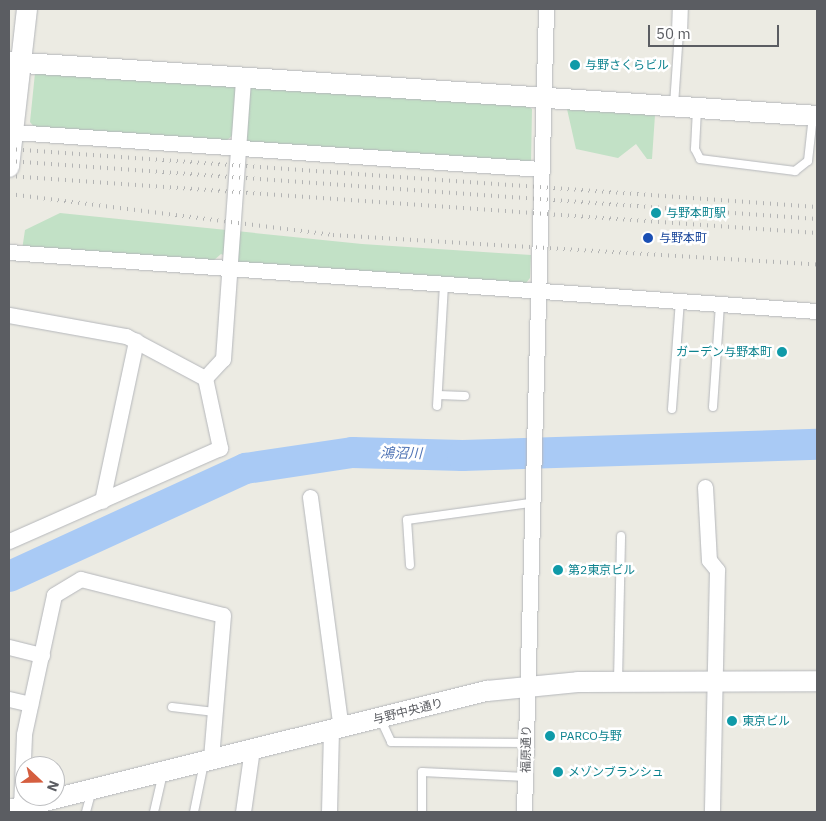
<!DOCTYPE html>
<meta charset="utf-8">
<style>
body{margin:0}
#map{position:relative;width:826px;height:821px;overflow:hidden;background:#ecebe3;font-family:"IBM Plex Sans","Noto Sans JP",sans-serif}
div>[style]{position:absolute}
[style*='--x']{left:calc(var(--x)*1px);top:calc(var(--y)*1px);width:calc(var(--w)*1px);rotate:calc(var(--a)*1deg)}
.green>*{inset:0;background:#c2e1c6}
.river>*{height:31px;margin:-15.5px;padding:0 15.5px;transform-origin:15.5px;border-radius:15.5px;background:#a9caf5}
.roads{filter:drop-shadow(0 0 1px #b5b7bb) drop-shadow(0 0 1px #b5b7bb)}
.lane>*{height:8px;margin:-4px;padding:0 4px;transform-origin:4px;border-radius:4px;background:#fff}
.street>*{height:15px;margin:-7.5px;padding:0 7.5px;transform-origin:7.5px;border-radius:7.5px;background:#fff}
.secondary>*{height:20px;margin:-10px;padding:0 10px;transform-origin:10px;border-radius:10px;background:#fff}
.rail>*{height:4px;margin-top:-2px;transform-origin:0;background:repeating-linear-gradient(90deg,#b3b4b4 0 1px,transparent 0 7px)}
.dots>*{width:14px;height:14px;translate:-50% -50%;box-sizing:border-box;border:2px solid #fff;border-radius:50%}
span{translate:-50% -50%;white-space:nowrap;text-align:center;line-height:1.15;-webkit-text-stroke:5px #fff;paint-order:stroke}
.culture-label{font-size:12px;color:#0d838f}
.left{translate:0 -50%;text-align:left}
.right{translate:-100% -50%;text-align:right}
.transit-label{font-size:12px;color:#164399}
.street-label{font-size:12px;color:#5b5d62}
.water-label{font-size:14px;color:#5074b5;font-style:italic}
.frame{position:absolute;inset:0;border:10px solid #5b5d62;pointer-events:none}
.north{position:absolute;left:15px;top:756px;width:50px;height:50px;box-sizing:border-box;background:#fff;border:1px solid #bdbec0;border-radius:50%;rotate:111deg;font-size:14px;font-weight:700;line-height:20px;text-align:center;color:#5b5d62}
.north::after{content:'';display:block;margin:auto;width:18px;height:22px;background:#d55e3f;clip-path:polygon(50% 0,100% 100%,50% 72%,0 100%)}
.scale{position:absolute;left:648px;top:25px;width:131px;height:22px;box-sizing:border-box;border:2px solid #5b5d62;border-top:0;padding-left:6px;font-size:15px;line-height:18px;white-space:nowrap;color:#5b5d62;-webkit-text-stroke:4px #fff;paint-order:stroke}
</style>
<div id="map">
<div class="green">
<div style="clip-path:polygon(35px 73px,528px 106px,532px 109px,531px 163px,247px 142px,233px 135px,226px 141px,35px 128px,30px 122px)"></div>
<div style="clip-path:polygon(567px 109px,655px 115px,652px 159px,647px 159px,636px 144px,618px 158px,576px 149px)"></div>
<div style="clip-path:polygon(60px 213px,362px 244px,531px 255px,530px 278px,526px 283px,243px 263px,221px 254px,213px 261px,22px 250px,25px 230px)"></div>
</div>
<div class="river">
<div style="--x:9;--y:576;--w:260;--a:-24.6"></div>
<div style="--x:245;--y:468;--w:108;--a:-8.5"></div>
<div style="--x:352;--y:452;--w:110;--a:1.6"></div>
<div style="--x:462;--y:455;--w:355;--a:-1.8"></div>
</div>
<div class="roads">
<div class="lane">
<div style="--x:674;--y:105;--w:73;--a:-86.1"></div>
<div style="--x:697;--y:109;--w:40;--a:92.9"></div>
<div style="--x:695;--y:149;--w:11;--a:63"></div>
<div style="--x:700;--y:159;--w:96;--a:7.2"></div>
<div style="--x:795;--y:171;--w:16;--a:-38"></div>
<div style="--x:808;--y:161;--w:45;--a:-83.7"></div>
<div style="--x:438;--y:395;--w:27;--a:2"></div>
<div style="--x:437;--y:406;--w:122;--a:-86.7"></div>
<div style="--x:713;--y:407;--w:103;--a:-86.1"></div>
<div style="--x:672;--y:409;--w:108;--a:-85.8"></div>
<div style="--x:410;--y:565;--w:45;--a:-93.8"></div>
<div style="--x:407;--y:520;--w:124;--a:-7.9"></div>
<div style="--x:618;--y:681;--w:145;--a:-88.8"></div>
<div style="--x:172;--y:707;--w:43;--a:6.6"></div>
<div style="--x:380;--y:718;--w:26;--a:65"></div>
<div style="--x:391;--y:742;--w:135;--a:0.4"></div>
<div style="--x:86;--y:812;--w:20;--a:-75"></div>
<div style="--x:154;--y:812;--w:40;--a:-77"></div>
<div style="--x:194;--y:812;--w:50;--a:-78.5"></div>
<div style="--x:422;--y:812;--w:40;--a:-90"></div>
<div style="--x:422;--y:772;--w:104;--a:2.8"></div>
</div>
<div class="street">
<div style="--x:679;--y:32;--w:23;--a:-88"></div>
<div style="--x:14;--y:132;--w:527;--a:4.02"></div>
<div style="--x:9;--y:252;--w:810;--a:4.18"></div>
<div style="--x:9;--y:315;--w:119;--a:10.2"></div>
<div style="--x:126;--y:336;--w:89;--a:28"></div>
<div style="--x:205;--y:378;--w:72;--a:77.9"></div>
<div style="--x:220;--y:448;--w:231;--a:156.2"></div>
<div style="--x:205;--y:378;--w:26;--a:-47"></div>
<div style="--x:223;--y:359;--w:283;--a:-85.9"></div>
<div style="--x:705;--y:487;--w:73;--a:86.9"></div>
<div style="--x:709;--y:560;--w:13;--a:51"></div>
<div style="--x:717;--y:570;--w:242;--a:91.2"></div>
<div style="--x:310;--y:497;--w:234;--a:82.4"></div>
<div style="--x:102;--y:501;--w:164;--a:-78"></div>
<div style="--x:9;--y:647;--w:34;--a:14"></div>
<div style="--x:9;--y:699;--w:22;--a:13"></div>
<div style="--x:21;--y:807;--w:73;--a:-87.6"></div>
<div style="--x:24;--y:734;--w:142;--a:-77.8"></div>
<div style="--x:54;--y:595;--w:31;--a:-31"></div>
<div style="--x:81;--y:579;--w:146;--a:14.2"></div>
<div style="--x:223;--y:615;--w:144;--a:94.8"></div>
<div style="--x:243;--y:812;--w:64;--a:-81.9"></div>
<div style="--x:329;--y:812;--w:81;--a:-88.6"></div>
<div style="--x:524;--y:812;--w:803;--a:-88.43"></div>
</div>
<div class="secondary">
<div style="--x:9;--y:62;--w:810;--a:3.82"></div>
<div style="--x:9;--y:167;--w:159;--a:-83.5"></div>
<div style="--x:9;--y:810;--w:493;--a:-14"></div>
<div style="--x:487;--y:691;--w:91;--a:-5.6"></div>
<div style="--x:578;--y:682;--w:239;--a:-0.2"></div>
</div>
</div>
<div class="rail">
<div style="--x:9;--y:149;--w:810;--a:4.11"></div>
<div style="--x:9;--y:161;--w:810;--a:4.11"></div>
<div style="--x:9;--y:176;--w:810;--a:4.04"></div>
<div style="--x:9;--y:194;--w:327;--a:7.2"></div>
<div style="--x:333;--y:235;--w:485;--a:3.5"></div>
</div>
<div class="dots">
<div style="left:575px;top:65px;background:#0f9aa8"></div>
<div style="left:656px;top:213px;background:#0f9aa8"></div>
<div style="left:648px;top:238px;background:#1a4fb4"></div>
<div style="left:782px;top:352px;background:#0f9aa8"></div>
<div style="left:558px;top:570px;background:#0f9aa8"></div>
<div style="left:732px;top:721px;background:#0f9aa8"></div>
<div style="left:550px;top:736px;background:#0f9aa8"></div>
<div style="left:558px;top:772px;background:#0f9aa8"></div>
</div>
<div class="culture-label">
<span class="left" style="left:585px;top:65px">与野さくらビル</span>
<span class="left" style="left:666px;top:213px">与野本町駅</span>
<span class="right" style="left:772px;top:352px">ガーデン与野本町</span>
<span class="left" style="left:568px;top:570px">第2東京ビル</span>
<span class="left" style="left:742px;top:721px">東京ビル</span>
<span class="left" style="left:560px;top:736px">PARCO与野</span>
<span class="left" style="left:568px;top:772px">メゾンブランシュ</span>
</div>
<div class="transit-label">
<span class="left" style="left:659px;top:238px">与野本町</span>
</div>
<div class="street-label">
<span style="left:408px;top:711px;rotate:-14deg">与野中央通り</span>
<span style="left:526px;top:749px;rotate:-89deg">福原通り</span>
</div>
<div class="water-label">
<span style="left:401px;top:453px;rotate:1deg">鴻沼川</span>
</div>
<div class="frame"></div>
<div class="north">N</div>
<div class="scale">50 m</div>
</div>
